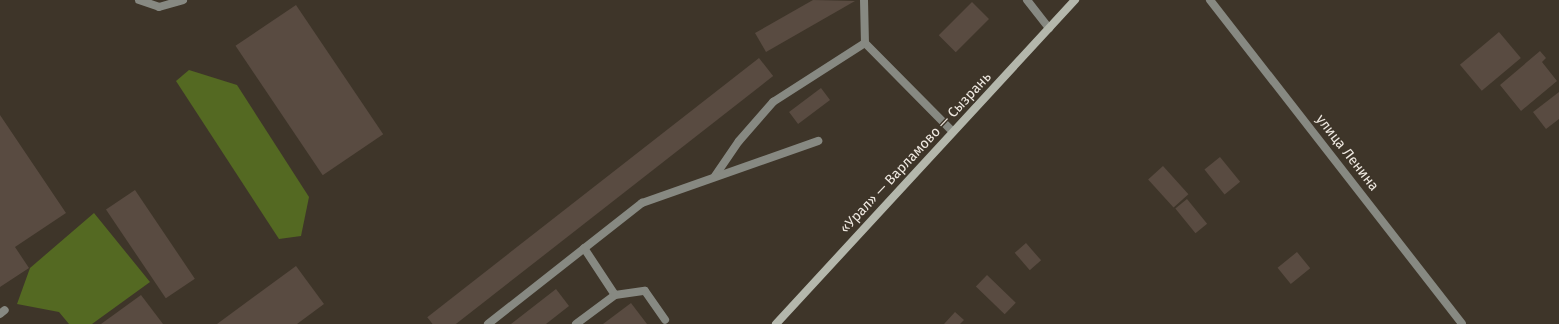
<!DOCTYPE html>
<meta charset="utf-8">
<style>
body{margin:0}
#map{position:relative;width:1559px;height:324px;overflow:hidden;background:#3e3529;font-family:"Fira Sans",sans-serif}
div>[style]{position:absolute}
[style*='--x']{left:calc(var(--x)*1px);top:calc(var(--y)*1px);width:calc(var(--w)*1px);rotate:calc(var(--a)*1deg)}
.forest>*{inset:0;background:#546922}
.building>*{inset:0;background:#594b41;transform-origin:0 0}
.lane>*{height:8px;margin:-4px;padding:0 4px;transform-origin:4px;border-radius:4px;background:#878982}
.street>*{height:8px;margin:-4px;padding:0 4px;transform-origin:4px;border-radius:4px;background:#878982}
.secondary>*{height:8px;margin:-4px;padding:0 4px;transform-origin:4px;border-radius:4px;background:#b4b7ac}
span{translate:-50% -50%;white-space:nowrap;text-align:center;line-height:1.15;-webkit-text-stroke:3px #3e3529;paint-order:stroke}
.street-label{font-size:14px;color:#eee8e0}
</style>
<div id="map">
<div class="forest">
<div style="clip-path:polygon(189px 70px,237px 85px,309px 197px,301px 236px,279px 239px,176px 81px)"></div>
<div style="clip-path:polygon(94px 213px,150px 282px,92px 324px,69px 324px,59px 312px,17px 304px,30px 268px)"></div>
</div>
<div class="building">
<div style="clip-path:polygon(813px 0,855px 1px,766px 52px,755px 33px)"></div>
<div style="left:972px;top:2px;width:24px;height:47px;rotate:45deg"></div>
<div style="left:296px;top:5px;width:156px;height:73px;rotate:56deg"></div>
<div style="left:1499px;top:32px;width:34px;height:51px;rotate:50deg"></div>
<div style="clip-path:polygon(1540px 51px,1546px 58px,1542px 62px,1557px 81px,1521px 111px,1500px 85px)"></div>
<div style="left:759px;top:58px;width:23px;height:421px;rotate:52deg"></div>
<div style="left:821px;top:88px;width:15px;height:40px;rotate:53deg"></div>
<div style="clip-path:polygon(1559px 92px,1559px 119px,1546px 129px,1533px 112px)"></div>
<div style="clip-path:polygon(0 115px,66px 213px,15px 247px,29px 268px,0 287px)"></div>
<div style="left:1220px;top:157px;width:32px;height:20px;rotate:51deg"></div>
<div style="left:1163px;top:166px;width:38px;height:20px;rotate:48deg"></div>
<div style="left:135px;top:190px;width:107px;height:35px;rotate:56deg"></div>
<div style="left:1187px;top:199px;width:32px;height:15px;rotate:51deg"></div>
<div style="left:1026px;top:243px;width:23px;height:15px;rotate:49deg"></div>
<div style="left:1297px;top:252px;width:21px;height:25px;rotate:51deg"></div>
<div style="clip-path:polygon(296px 266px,324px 304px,297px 324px,217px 324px)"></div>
<div style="left:987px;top:275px;width:40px;height:16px;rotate:44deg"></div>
<div style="clip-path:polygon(556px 289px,569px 306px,546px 324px,511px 324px)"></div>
<div style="clip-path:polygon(141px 295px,163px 324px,101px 324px)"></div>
<div style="clip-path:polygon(631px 303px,647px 324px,603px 324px)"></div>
<div style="clip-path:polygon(955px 312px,964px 320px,960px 324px,944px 324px)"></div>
</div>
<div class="lane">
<div style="--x:139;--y:0;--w:21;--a:19"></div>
<div style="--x:159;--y:7;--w:25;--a:-16"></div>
<div style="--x:864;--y:0;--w:43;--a:88.7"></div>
<div style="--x:865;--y:43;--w:125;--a:45.3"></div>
<div style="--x:1027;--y:0;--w:36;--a:52"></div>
<div style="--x:715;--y:176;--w:42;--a:-55.6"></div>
<div style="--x:739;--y:141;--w:52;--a:-48.9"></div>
<div style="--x:773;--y:102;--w:109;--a:-32.7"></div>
<div style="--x:584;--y:248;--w:56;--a:56.6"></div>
<div style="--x:0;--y:314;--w:6;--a:-39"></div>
<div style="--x:488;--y:324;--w:196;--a:-38.2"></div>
<div style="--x:642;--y:203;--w:187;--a:-19.4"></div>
<div style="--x:576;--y:324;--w:49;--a:-36.6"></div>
<div style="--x:615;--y:295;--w:30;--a:-8"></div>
<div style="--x:645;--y:291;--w:35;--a:55"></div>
</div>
<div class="street">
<div style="--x:1210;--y:0;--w:410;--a:52.1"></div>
</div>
<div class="secondary">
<div style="--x:776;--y:324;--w:441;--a:-47.3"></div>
</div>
<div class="street-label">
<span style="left:916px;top:153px;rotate:-47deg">«Урал» — Варламово — Сызрань</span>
<span style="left:1347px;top:153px;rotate:52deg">улица Ленина</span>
</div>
</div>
